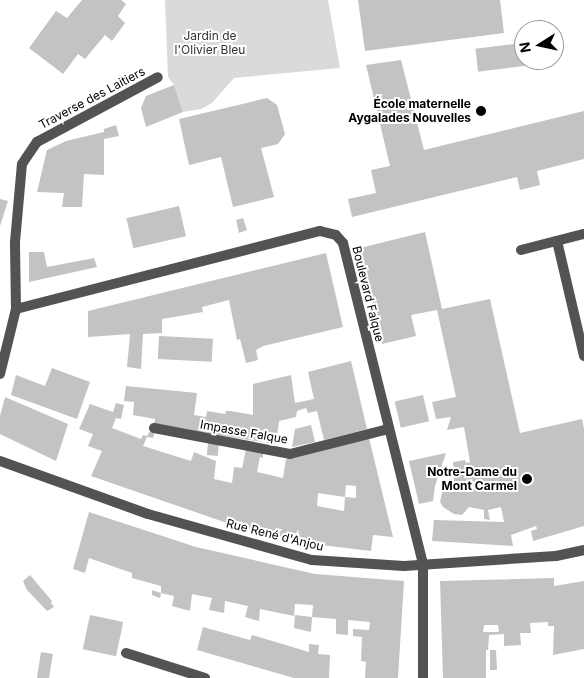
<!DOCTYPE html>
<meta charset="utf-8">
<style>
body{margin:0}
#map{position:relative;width:584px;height:678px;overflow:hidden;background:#fff;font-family:Inter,sans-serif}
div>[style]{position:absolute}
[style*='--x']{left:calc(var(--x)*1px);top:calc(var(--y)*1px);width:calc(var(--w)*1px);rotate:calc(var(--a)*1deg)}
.green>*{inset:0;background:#dadada}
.building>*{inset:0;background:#c3c3c3;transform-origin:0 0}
.lane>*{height:10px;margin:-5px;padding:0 5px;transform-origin:5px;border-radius:5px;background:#535353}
.street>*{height:10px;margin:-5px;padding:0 5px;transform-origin:5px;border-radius:5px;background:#535353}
.dots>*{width:14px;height:14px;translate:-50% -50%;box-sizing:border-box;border:2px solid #fff;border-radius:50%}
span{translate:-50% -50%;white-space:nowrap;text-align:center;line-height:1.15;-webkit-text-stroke:4px #fff;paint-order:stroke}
.park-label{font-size:12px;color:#313131}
.street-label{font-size:12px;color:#000}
.poi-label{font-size:12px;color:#000;font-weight:700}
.right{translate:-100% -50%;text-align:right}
.north{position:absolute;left:514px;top:20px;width:50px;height:50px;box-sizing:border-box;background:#fff;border:1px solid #999;border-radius:50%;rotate:260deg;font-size:14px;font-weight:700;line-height:20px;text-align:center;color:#000}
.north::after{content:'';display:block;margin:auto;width:18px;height:22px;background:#000;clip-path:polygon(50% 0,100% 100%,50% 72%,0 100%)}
</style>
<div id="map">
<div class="green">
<div style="clip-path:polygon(165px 0,328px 0,340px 68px,234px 78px,212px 103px,201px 109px,183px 112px,174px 85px,168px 77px)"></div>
</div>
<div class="building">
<div style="clip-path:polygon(82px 0,121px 0,126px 4px,118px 16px,125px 23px,112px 41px,105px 35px,85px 59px,78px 54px,63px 74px,29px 48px,56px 11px,67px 18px)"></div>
<div style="clip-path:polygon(358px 0,500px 0,504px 33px,365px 51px)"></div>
<div style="left:523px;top:43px;width:23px;height:48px;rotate:83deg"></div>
<div style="clip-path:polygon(401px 60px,424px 150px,584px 111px,584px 159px,537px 171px,540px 185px,520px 190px,517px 177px,352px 217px,348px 199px,376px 193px,371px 170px,390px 166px,366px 65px)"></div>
<div style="clip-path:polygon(174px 85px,183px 112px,146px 127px,141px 108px,146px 96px)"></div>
<div style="clip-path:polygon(267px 98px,277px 105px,285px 134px,278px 144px,261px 148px,274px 197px,233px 207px,221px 157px,189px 165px,179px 119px)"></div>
<div style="clip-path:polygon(116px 125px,119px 136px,104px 139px,104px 175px,84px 174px,82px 207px,62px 207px,64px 193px,37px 192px,47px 150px,66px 141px,104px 132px,104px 129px)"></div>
<div style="clip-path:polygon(0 199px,8px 201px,0 226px)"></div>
<div style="left:179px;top:206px;width:31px;height:54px;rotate:77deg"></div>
<div style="clip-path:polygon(243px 218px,247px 230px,239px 233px,236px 220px)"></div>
<div style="clip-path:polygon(425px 232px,442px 309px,490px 299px,520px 433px,582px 419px,584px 429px,584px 526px,533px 541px,531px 531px,537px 529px,536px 526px,511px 535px,513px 546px,432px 541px,434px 520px,504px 522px,501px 507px,488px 510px,490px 520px,484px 519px,484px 510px,469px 507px,462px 515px,454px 514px,443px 507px,440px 502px,443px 488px,454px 482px,453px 462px,465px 460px,466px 463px,470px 462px,464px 427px,447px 430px,451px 417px,436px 419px,432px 402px,456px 397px,437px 310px,411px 315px,416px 336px,382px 344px,360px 248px)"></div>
<div style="clip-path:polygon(29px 252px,44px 252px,47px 267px,94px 258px,97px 267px,29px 282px)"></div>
<div style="clip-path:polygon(326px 253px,343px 327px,263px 346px,256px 350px,258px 360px,246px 363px,240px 339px,237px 340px,229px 300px,202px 307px,203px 312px,162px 319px,162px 333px,143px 334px,141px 369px,127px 367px,130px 334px,88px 337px,88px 311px)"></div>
<div style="left:159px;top:336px;width:54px;height:23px;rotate:3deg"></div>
<div style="clip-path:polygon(351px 361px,367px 429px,324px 440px,317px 411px,308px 413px,306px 408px,297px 411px,296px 417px,279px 421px,276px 444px,154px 425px,155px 419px,133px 415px,134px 402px,124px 401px,126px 386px,197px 393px,194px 415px,206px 417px,207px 411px,225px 414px,226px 411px,231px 411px,253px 415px,253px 384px,291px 375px,295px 403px,314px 399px,308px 372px)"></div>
<div style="clip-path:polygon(52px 368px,90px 382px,77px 419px,11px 395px,16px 375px,45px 386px)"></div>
<div style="left:423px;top:395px;width:27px;height:29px;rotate:77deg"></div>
<div style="clip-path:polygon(5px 397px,68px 424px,56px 461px,0 434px,0 416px)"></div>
<div style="clip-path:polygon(evenodd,116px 403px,124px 405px,121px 419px,116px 418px,112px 428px,141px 439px,143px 435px,147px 436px,150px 431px,155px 431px,153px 438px,147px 437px,143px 446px,191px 461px,194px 452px,216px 461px,214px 479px,232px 483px,234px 467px,242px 468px,246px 449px,263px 453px,263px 458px,260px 457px,257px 472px,283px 478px,286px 459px,369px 438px,393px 537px,373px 535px,371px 551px,313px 544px,227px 523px,91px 476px,102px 451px,88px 446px,93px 434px,79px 429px,90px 404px,113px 412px,116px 403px,346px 485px,356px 486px,356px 498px,345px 497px,346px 485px,116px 403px,318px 493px,345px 497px,344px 511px,317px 506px,318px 493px)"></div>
<div style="clip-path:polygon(311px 425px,315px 442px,292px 447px,295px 429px)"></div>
<div style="left:208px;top:442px;width:11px;height:13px;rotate:5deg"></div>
<div style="clip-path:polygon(446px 453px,435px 486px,433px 501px,419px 504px,409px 461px)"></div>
<div style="clip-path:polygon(89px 512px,196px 547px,315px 574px,404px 581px,398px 678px,365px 678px,366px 662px,361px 661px,362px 637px,353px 636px,353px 629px,369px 630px,370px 622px,348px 620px,348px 635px,336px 634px,336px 619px,312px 617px,313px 605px,295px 604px,294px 616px,260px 609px,259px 621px,245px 617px,248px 606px,225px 601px,224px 613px,209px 610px,212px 598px,192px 594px,190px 611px,172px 606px,174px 596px,161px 593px,161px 586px,132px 578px,132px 573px,89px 558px,85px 573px,73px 569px)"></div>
<div style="clip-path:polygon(30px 575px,52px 601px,51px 603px,54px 607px,47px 611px,27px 590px,23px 581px)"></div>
<div style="clip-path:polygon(evenodd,554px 578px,554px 586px,584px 581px,584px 649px,553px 655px,554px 626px,548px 626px,548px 622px,530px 623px,531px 633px,520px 633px,521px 645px,504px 646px,504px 634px,489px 635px,488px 650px,486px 650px,486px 678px,443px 678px,440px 581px,554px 578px,484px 625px,498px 625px,499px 632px,483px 632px,484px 625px)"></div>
<div style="clip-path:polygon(152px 590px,161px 593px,160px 598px,152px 595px)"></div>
<div style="left:90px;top:615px;width:34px;height:35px;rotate:12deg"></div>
<div style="clip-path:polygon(295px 615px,312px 617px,311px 632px,294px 628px)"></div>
<div style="clip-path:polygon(203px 627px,250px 640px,252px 635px,309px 652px,309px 644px,319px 645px,318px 654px,330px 655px,329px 678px,294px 678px,197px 650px)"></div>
<div style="clip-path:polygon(490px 650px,496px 650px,497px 670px,490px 670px)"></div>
<div style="left:41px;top:652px;width:12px;height:26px;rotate:9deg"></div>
</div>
<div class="lane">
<div style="--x:557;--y:241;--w:118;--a:76.8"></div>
<div style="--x:521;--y:250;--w:65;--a:-14.3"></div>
</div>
<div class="street">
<div style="--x:16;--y:309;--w:314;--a:-14.4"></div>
<div style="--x:320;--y:231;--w:16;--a:14"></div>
<div style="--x:336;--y:235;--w:11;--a:49"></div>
<div style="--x:343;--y:243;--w:332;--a:76"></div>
<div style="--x:423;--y:565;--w:113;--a:90"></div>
<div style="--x:0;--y:374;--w:67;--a:-76.2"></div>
<div style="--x:16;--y:309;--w:67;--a:-90.9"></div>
<div style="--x:15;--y:242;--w:78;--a:-84.9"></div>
<div style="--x:22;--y:164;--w:27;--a:-56"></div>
<div style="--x:37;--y:142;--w:137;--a:-28.2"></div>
<div style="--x:154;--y:428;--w:138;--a:10.8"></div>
<div style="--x:290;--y:454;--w:101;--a:-14.3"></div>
<div style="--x:0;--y:461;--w:157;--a:19.7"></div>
<div style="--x:148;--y:514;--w:170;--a:15.7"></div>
<div style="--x:312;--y:560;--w:92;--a:3.7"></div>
<div style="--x:404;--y:566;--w:152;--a:-3.8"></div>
<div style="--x:556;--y:556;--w:29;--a:-12"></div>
<div style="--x:126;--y:653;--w:83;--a:17.6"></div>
</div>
<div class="dots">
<div style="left:481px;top:111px;background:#000"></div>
<div style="left:527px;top:479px;background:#000"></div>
</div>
<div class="park-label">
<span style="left:210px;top:43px">Jardin de<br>l'Olivier Bleu</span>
</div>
<div class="street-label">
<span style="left:92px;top:98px;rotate:-28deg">Traverse des Laitiers</span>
<span style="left:368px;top:294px;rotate:76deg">Boulevard Falque</span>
<span style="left:244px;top:432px;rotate:10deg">Impasse Falque</span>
<span style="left:275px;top:535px;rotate:14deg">Rue René d'Anjou</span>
</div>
<div class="poi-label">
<span class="right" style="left:471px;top:111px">École maternelle<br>Aygalades Nouvelles</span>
<span class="right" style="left:517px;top:479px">Notre-Dame du<br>Mont Carmel</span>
</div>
<div class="north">N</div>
</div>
